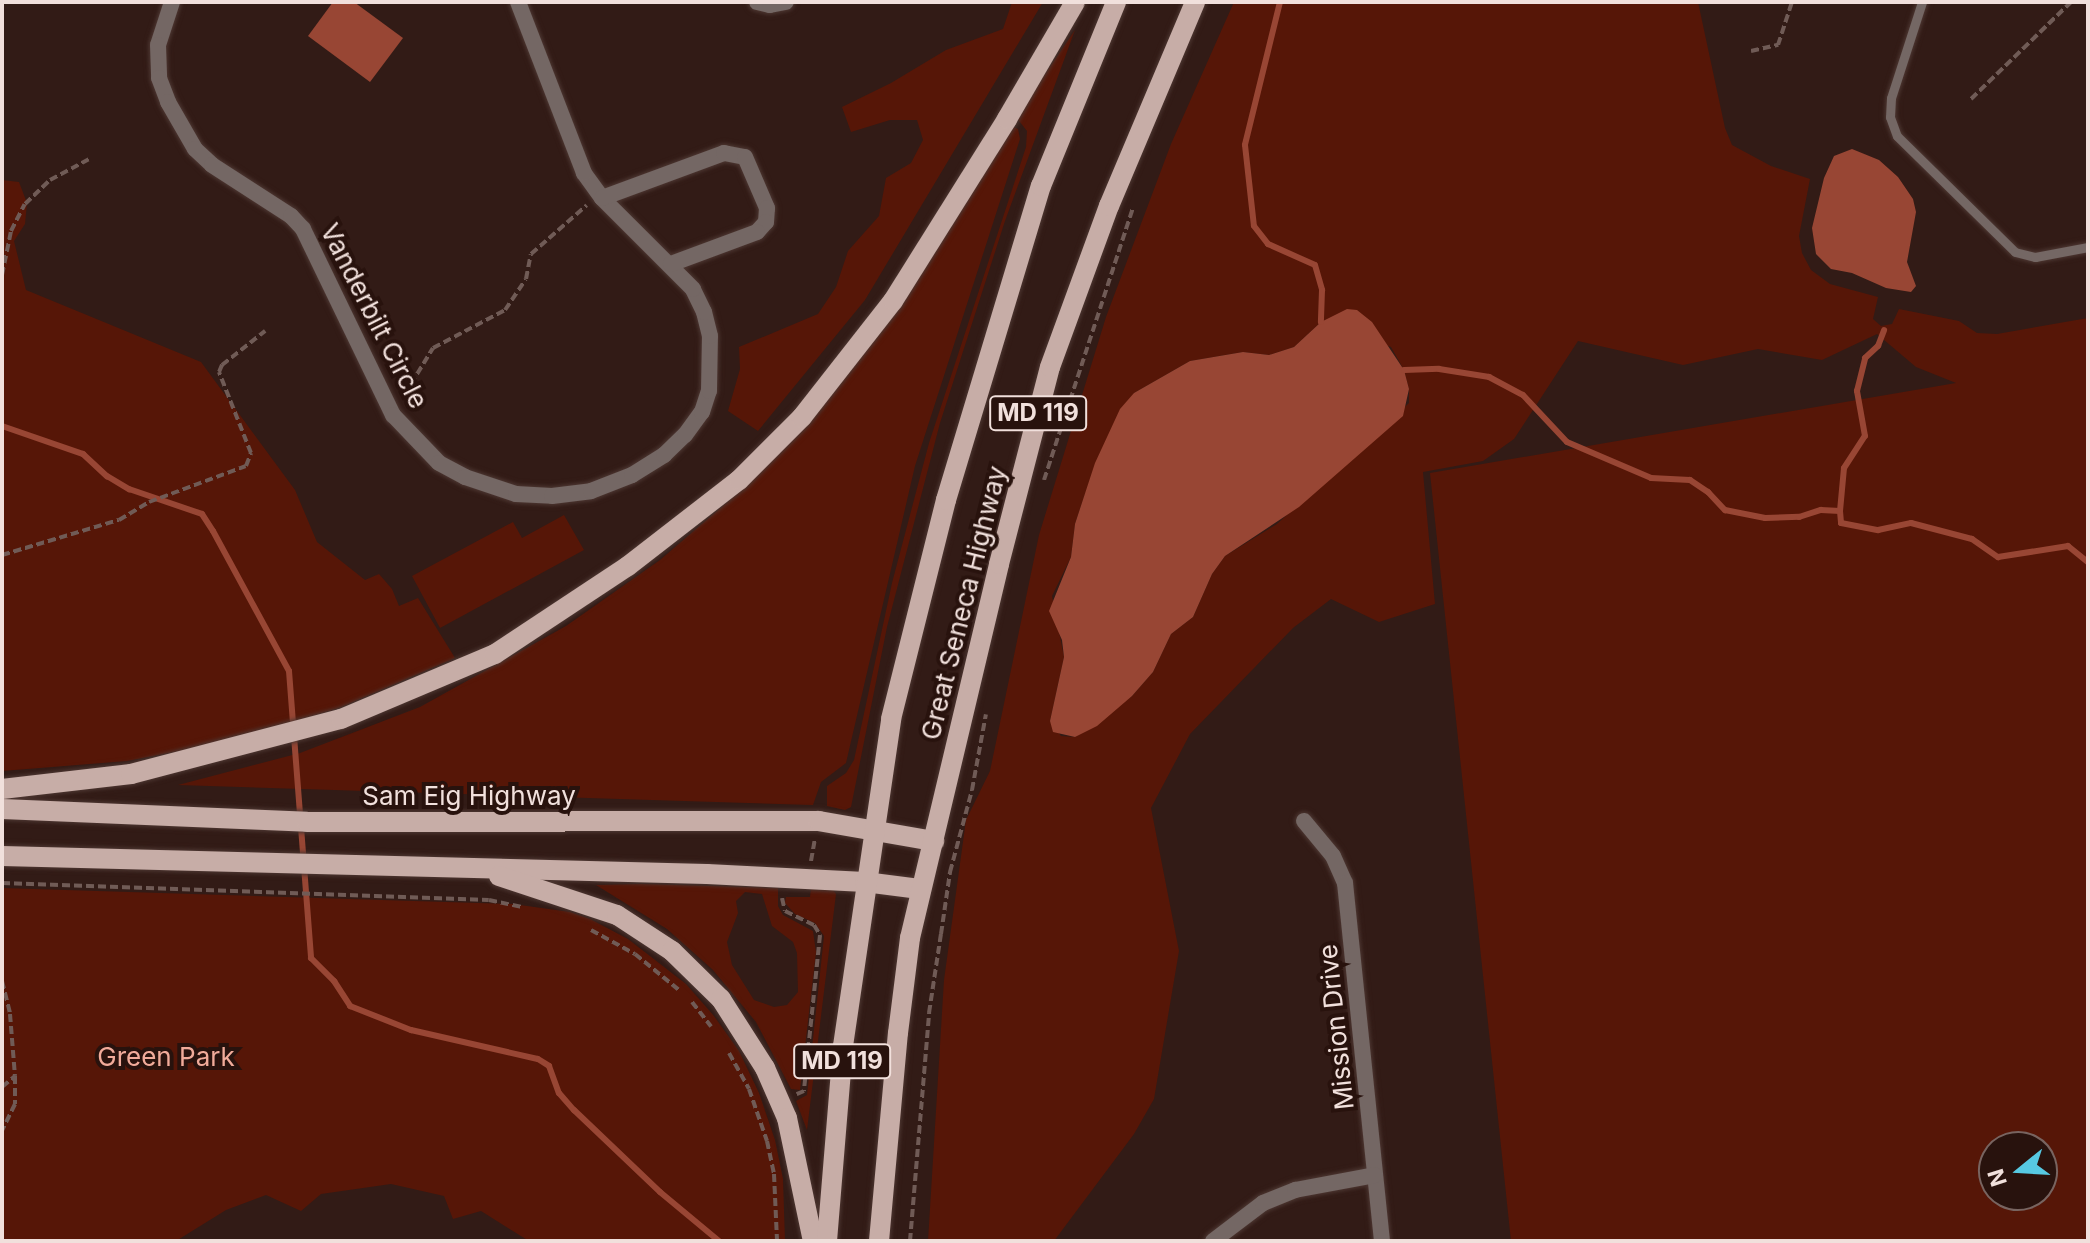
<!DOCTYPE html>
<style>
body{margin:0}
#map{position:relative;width:2090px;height:1243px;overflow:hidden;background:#321b16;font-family:Inter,sans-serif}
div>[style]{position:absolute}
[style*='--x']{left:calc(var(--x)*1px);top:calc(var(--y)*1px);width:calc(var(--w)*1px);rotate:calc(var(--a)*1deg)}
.green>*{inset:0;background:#561607}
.water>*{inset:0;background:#984634}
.stream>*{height:6px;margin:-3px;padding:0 3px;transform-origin:3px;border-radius:3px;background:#984634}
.path>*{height:4px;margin-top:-2px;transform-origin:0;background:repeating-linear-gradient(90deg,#705b56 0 8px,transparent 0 12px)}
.roads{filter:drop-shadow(0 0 2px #4d3732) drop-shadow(0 0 2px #4d3732)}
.service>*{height:9px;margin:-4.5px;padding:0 4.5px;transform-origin:4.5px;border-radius:4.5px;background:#746764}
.minor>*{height:16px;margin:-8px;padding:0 8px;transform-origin:8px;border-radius:8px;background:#746764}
.primary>*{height:20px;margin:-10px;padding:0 10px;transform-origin:10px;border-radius:10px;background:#c7ada7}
span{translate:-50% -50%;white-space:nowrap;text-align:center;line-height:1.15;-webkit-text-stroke:8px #28120d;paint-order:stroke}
.shield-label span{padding:2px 6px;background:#28120d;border:2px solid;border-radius:6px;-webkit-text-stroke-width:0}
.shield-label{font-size:24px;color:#f1e0dc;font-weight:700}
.street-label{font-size:26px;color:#f1e0dc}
.park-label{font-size:26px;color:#f1ab9a}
.frame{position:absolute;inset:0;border:4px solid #f1e0dc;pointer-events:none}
.north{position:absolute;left:1978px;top:1131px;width:80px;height:80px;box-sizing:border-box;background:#28120d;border:2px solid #786460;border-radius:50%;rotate:252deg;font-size:22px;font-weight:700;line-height:32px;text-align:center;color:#f1e0dc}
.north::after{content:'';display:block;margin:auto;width:28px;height:36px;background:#57c9e2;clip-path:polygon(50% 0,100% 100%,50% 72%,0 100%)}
</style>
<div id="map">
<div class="green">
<div style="clip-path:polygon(1012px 2px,1043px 2px,865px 300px,758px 431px,728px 411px,740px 369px,739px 347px,818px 314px,836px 287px,848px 251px,879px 216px,886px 178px,911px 163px,923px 140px,917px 120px,890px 120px,851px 132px,842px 107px,891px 83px,946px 50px,1003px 29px)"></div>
<div style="clip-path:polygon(evenodd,1234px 2px,1698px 2px,1725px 128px,1732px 145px,1771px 166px,1810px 179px,1799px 236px,1802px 253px,1811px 270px,1830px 284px,1878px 297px,1873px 319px,1881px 326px,1892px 324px,1899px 309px,1959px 321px,1977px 333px,1997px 334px,2088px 318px,2088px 1241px,1511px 1241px,1430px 473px,1956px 383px,1916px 367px,1877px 334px,1822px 360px,1758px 349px,1683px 365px,1578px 341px,1514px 439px,1483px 461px,1423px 472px,1435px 604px,1379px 622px,1331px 599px,1293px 628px,1190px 734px,1151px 808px,1179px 951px,1154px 1099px,1134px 1134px,1054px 1241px,928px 1241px,944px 980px,966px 820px,990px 771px,1039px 535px,1106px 317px,1171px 144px,1234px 2px,1321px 322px,1391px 347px,1404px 370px,1409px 389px,1409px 403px,1277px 524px,1225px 556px,1212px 574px,1193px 617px,1171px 634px,1153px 672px,1132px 696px,1075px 737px,1061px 736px,1050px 721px,1064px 657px,1052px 596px,1071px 557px,1075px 524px,1085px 494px,1134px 393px,1190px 361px,1243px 352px,1269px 355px,1294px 347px,1321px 322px,1234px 2px,1994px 1147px,2042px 1147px,2042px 1195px,1994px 1195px,1994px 1147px)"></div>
<div style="clip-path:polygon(1075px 30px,1005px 221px,940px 423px,887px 627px,851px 807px,845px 810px,827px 806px,827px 786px,846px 773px,854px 760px,892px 583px,929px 443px,1026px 147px,1027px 131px,1016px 117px)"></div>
<div style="clip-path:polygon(1011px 126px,1018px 129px,1020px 139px,915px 466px,846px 763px,821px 782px,813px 805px,178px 785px,300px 753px,420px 707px,566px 626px,660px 560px,738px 493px)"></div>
<div style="clip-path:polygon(2px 180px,19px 182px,27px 203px,25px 224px,14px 241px,26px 290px,201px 362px,295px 490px,317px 542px,365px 580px,379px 574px,392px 589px,399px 606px,418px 598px,455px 658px,339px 708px,220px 743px,127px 761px,2px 771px)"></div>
<div style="clip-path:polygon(564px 515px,584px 550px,440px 628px,412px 576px,513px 522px,522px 538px)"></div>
<div style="clip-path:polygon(evenodd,641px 884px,778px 888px,778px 906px,783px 915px,813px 931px,816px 952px,800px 1090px,791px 1089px,756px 1022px,713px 970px,667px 929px,596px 885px,641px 884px,745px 892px,762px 894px,772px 926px,793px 942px,797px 953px,798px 992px,787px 1005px,774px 1007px,754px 1000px,732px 965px,727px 942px,738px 913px,736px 901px,745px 892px)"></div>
<div style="clip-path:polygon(2px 888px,513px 904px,570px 912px,590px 919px,628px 939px,686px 984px,714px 1016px,739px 1051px,759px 1093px,775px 1140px,783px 1179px,785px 1241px,529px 1241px,481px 1211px,453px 1219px,444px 1196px,391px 1184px,321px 1194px,301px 1211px,266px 1195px,226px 1210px,176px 1241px,2px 1241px)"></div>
<div style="clip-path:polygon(811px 889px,833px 890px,836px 894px,807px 1130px,796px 1101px,807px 1095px,824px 936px,815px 923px,795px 914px,785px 903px,786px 897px,810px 897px)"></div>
</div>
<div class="water">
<div style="clip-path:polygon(333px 2px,354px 2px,403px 38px,370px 82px,308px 36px)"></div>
<div style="clip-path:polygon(1852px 149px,1879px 160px,1898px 177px,1913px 199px,1916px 212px,1907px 262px,1916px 286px,1911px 292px,1886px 288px,1852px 273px,1831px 269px,1816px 254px,1812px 228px,1824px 178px,1834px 156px)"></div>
<div style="clip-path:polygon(1347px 309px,1357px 310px,1372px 322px,1404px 370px,1409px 389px,1403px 416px,1299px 507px,1225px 556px,1212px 574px,1193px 617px,1171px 634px,1153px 672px,1132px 696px,1097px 726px,1075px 737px,1053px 732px,1050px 721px,1064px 657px,1062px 640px,1049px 611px,1071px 557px,1075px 524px,1095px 463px,1120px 409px,1134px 393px,1190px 361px,1243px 352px,1269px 355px,1294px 347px,1321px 322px)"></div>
</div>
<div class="stream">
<div style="--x:1280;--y:2;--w:147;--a:103.8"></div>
<div style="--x:1245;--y:145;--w:81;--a:83.7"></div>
<div style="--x:1254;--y:226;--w:23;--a:52"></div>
<div style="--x:1268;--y:244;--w:51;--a:24.1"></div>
<div style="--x:1315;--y:265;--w:26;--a:74"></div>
<div style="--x:1322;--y:290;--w:32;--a:92"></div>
<div style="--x:1404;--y:370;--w:35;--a:-2"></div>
<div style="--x:1439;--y:369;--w:51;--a:9.1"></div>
<div style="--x:1489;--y:377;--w:38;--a:28"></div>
<div style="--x:1523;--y:395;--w:64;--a:46.9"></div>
<div style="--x:1567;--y:442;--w:91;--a:23.2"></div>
<div style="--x:1651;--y:478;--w:39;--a:3"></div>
<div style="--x:1690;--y:480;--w:22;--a:34"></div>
<div style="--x:1708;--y:492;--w:25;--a:47"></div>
<div style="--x:1725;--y:510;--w:41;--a:11.3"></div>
<div style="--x:1765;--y:518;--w:34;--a:-2"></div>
<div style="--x:1799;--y:517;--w:23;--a:-18"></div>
<div style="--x:1821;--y:510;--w:19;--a:3"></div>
<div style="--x:1840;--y:511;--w:12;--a:85"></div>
<div style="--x:1841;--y:523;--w:38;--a:11"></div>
<div style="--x:1878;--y:530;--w:34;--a:-12"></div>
<div style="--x:1911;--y:523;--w:63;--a:14.7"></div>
<div style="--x:1972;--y:539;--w:32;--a:35"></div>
<div style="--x:1998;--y:557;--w:71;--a:-8.9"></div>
<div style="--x:2068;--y:546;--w:26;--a:39"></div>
<div style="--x:2;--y:426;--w:86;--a:19.1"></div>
<div style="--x:83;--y:454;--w:33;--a:43"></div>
<div style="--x:107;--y:476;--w:26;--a:31"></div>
<div style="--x:129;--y:489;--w:77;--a:18.9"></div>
<div style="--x:202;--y:514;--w:20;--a:57"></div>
<div style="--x:213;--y:531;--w:159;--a:61.5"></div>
<div style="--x:289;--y:671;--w:288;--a:85.6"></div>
<div style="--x:311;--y:958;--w:33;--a:45"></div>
<div style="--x:334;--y:981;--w:30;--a:57"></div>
<div style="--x:350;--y:1006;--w:66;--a:21.5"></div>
<div style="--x:411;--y:1030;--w:130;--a:12.9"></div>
<div style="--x:538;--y:1059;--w:13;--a:32"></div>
<div style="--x:549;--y:1066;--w:29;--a:70"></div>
<div style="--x:559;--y:1093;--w:23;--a:49"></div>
<div style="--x:574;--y:1110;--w:119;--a:43.6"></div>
<div style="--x:660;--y:1192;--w:77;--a:39.7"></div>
<div style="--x:1840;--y:511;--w:43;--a:-84.7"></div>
<div style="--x:1844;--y:468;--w:38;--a:-57"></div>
<div style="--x:1865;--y:436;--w:46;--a:-100.1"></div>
<div style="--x:1857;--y:391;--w:34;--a:-76"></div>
<div style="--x:1865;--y:358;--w:18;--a:-43"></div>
<div style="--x:1878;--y:346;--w:17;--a:-69"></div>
</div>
<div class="path">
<div style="--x:1751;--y:51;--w:28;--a:-13"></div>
<div style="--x:1778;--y:45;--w:45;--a:-72"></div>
<div style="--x:1971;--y:99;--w:139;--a:-44.1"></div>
<div style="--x:2;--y:275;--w:45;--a:-78.4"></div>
<div style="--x:11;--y:231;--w:30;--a:-63"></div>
<div style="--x:25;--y:204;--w:35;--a:-44"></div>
<div style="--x:50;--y:180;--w:44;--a:-28.3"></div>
<div style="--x:411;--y:384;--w:42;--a:-58.6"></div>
<div style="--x:433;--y:348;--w:81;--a:-27.8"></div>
<div style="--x:505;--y:310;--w:37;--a:-56"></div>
<div style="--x:526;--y:279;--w:25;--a:-79"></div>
<div style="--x:531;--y:254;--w:74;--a:-41.2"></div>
<div style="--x:1044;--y:480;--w:287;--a:-71.9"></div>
<div style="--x:2;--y:555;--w:122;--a:-16.7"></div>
<div style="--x:119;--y:520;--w:35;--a:-31"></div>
<div style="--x:149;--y:502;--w:103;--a:-20.4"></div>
<div style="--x:246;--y:466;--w:14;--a:-69"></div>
<div style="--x:251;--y:453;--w:87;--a:-111.6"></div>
<div style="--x:219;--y:372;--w:8;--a:-67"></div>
<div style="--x:222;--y:365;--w:55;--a:-38.3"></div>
<div style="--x:811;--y:861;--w:22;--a:-80"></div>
<div style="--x:2;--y:883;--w:487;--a:2"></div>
<div style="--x:489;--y:900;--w:35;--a:12"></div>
<div style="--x:782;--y:898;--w:13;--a:77"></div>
<div style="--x:785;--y:911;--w:32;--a:26"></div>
<div style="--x:814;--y:925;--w:12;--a:59"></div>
<div style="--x:820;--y:935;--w:157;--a:95.9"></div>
<div style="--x:804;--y:1091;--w:8;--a:157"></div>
<div style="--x:591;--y:930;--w:50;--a:28.6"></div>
<div style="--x:635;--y:954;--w:57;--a:39.3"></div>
<div style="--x:2;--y:981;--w:34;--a:76"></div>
<div style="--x:10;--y:1014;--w:62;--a:85.4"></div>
<div style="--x:15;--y:1076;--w:28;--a:90"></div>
<div style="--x:15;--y:1104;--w:30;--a:116"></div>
<div style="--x:692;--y:1002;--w:31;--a:52"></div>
<div style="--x:729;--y:1053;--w:41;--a:60.9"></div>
<div style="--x:749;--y:1089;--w:55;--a:70.9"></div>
<div style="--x:767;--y:1141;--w:34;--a:78"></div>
<div style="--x:774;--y:1174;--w:67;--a:87.4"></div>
<div style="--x:2;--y:1087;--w:17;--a:-40"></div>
<div style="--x:910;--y:1241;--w:229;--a:-85.2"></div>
<div style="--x:929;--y:1013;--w:80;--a:-81.4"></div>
<div style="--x:941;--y:934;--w:63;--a:-81.7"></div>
<div style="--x:950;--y:872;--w:85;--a:-75"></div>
<div style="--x:972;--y:790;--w:77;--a:-79.6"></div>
</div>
<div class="roads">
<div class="service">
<div style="--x:1922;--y:2;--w:101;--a:107.9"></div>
<div style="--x:1891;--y:98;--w:19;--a:93"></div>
<div style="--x:1890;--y:117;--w:20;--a:70"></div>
<div style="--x:1897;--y:136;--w:165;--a:44.5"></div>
<div style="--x:2015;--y:252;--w:21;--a:14"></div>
<div style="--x:2035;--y:257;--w:54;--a:-10.7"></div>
</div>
<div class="minor">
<div style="--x:172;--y:2;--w:45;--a:108"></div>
<div style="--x:158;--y:45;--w:33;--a:88"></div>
<div style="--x:159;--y:78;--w:26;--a:69"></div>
<div style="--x:168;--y:102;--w:54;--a:60.1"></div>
<div style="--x:195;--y:149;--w:23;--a:43"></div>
<div style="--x:212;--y:165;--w:94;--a:32.8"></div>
<div style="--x:291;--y:216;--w:18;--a:47"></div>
<div style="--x:303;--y:229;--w:207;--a:64.2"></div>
<div style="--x:393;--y:415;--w:66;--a:46.2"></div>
<div style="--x:439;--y:463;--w:30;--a:28"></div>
<div style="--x:465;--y:477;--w:54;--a:18.4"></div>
<div style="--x:516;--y:494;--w:36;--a:3"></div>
<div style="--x:552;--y:496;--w:39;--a:-7"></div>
<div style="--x:591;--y:491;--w:44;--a:-21.3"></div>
<div style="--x:632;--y:475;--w:38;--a:-32"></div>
<div style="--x:664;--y:455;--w:29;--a:-44"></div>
<div style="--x:685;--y:435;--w:29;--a:-54"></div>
<div style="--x:702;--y:412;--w:22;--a:-72"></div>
<div style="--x:709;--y:391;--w:55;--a:-89"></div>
<div style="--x:710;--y:336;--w:25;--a:-104"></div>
<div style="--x:704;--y:312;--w:25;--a:-116"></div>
<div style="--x:693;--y:289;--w:129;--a:-135"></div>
<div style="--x:602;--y:198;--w:31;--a:-126"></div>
<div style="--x:584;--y:173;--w:183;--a:-111.1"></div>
<div style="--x:757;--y:2;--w:13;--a:13"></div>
<div style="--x:770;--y:5;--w:16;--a:-11"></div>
<div style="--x:602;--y:198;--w:130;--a:-20.2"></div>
<div style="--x:724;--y:153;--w:21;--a:11"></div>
<div style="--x:745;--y:157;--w:56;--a:66.7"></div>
<div style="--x:767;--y:208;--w:14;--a:94"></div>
<div style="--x:766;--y:222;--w:13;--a:132"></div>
<div style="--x:757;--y:232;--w:92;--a:159.6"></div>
<div style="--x:1304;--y:821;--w:45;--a:50.4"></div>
<div style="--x:1333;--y:856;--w:30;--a:66"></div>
<div style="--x:1345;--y:883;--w:360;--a:84.1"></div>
<div style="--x:1213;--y:1241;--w:63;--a:-37.2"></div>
<div style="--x:1263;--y:1203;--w:35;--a:-22"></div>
<div style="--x:1295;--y:1190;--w:81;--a:-10.6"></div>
</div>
<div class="primary">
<div style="--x:2;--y:789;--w:130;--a:-6.6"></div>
<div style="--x:131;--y:774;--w:217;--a:-14.7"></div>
<div style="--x:341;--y:719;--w:167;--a:-22.9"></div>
<div style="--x:495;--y:654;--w:159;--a:-33.5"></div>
<div style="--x:628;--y:566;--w:140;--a:-37.8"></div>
<div style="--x:739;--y:480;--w:89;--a:-45"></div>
<div style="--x:802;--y:417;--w:147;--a:-51.9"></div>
<div style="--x:893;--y:301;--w:215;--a:-57.9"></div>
<div style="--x:1007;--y:119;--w:135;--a:-59.8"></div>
<div style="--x:2;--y:809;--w:305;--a:2.4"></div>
<div style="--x:307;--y:822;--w:512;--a:-0.11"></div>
<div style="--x:819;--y:821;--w:117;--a:9.9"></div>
<div style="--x:2;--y:856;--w:705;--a:1.46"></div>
<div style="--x:707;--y:874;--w:158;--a:2.9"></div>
<div style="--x:865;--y:882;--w:55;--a:7.3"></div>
<div style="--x:499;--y:876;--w:124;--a:18.3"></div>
<div style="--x:617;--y:915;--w:66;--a:33.2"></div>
<div style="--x:672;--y:951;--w:69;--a:44.4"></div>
<div style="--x:721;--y:999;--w:82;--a:57.5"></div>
<div style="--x:765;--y:1068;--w:55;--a:66.3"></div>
<div style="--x:787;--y:1118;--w:126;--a:78.1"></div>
<div style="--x:827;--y:1241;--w:196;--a:-85.3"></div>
<div style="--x:843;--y:1046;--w:331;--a:-81.6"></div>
<div style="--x:891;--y:719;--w:226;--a:-75.9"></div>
<div style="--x:946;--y:500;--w:328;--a:-73.2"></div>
<div style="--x:1041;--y:186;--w:199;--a:-67.8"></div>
<div style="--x:879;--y:1241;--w:209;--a:-84.8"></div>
<div style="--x:898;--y:1033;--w:96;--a:-82.8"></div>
<div style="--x:910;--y:938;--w:384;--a:-76.6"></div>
<div style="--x:999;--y:564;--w:203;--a:-75.5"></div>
<div style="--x:1050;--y:367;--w:171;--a:-69.9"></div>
<div style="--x:1109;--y:206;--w:221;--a:-67.1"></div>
</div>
</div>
<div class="shield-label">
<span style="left:1038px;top:413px">MD 119</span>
<span style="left:842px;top:1061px">MD 119</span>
</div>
<div class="street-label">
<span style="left:374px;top:316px;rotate:63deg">Vanderbilt Circle</span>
<span style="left:964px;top:603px;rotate:-76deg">Great Seneca Highway</span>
<span style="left:469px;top:796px">Sam Eig Highway</span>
<span style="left:1336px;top:1027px;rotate:-96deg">Mission Drive</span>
</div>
<div class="park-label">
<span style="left:166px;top:1057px">Green Park</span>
</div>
<div class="frame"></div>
<div class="north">N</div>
</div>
